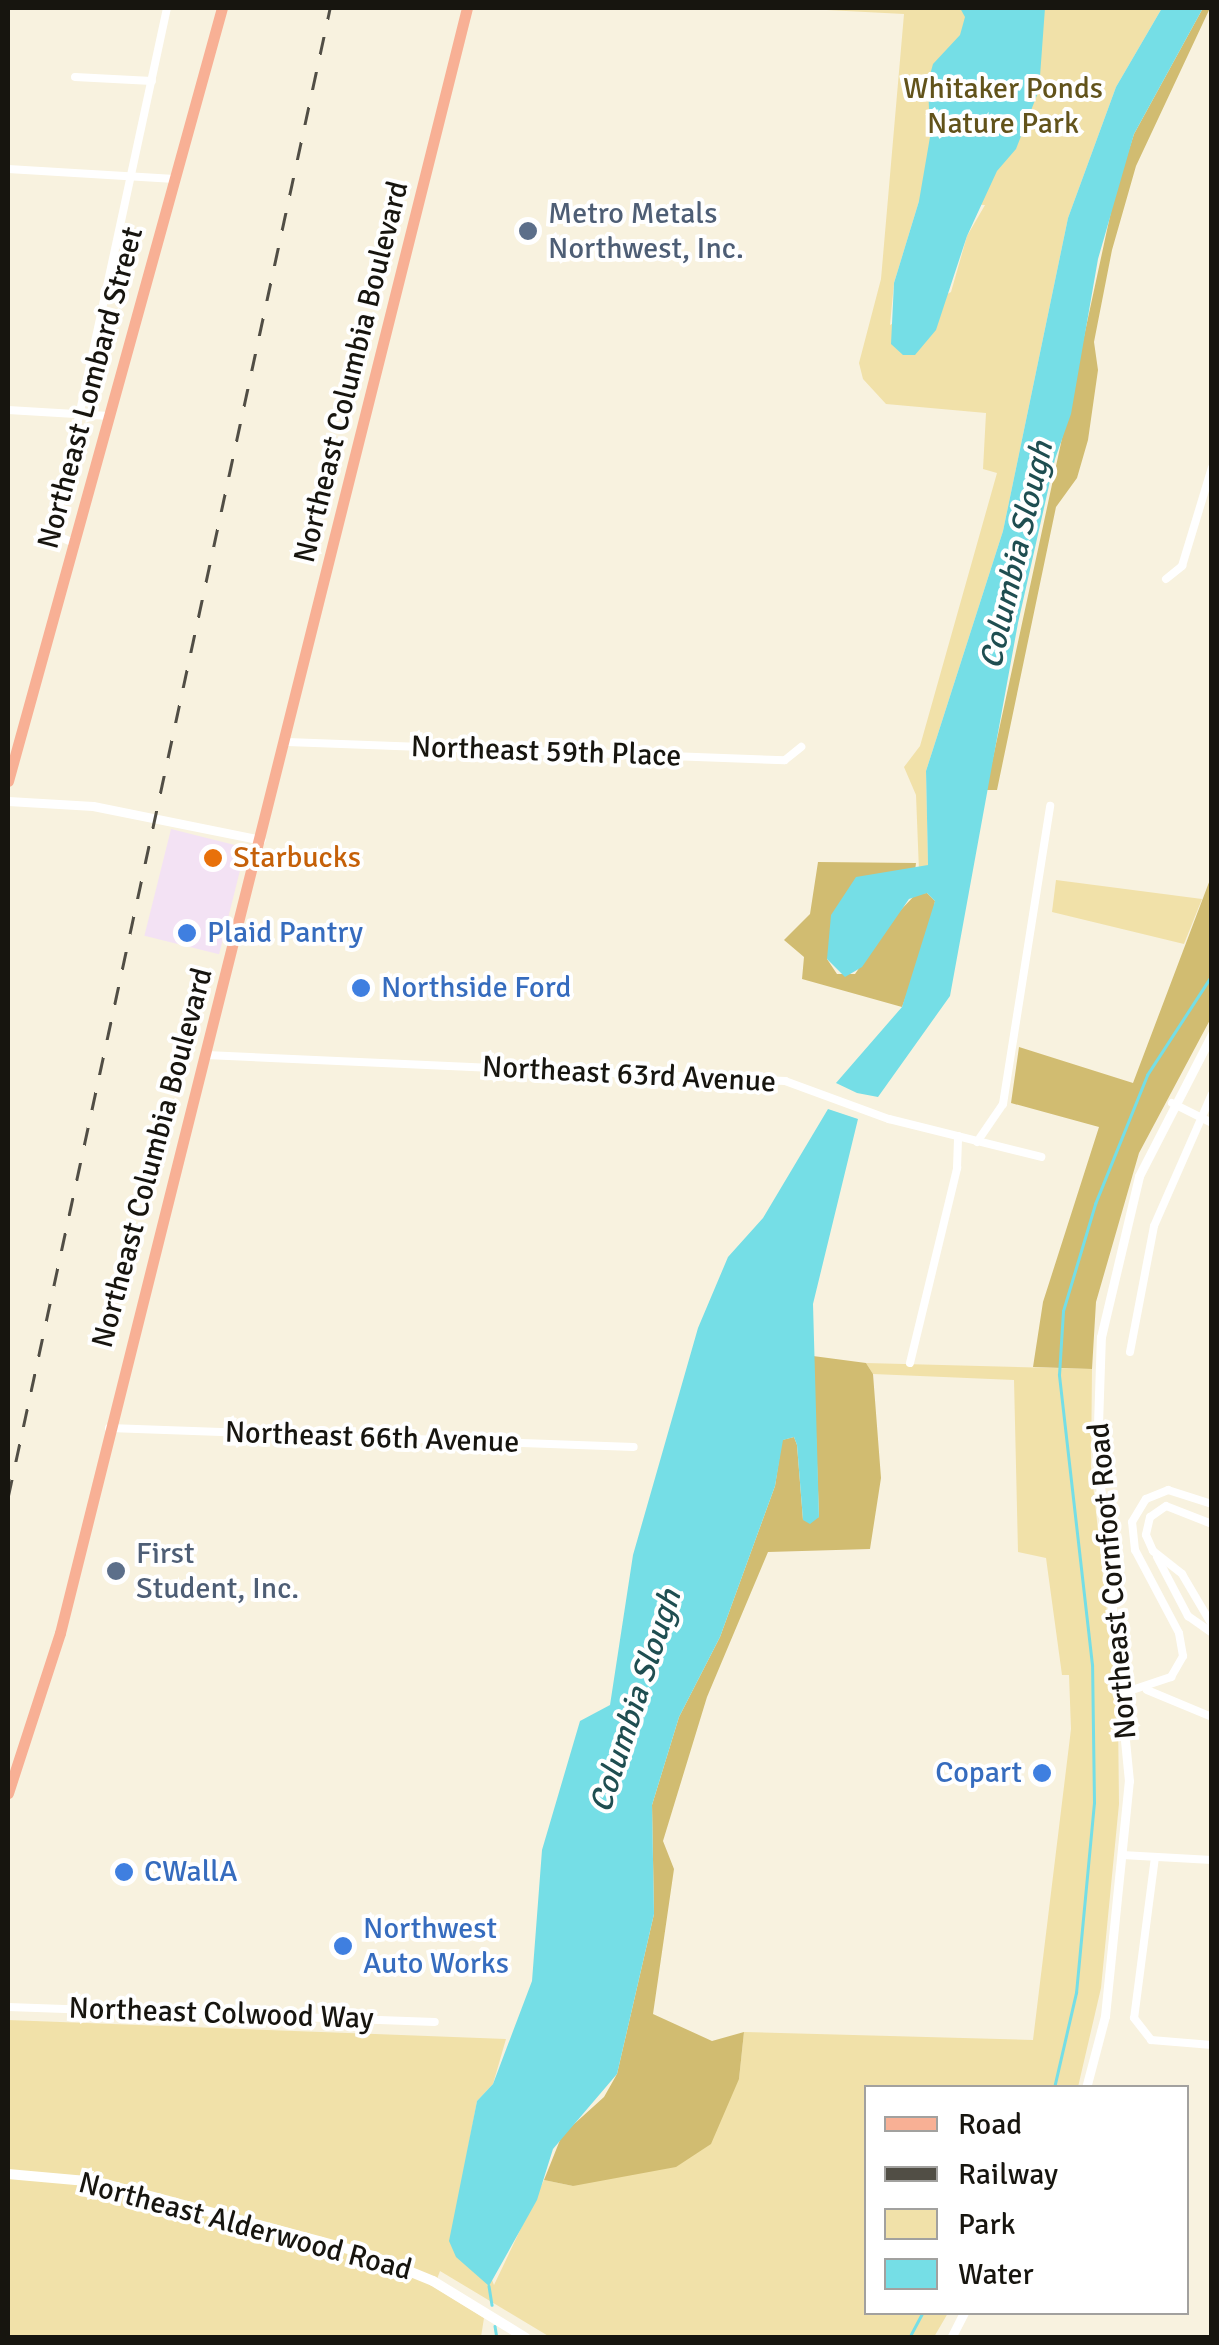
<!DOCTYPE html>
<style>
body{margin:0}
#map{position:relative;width:1219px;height:2345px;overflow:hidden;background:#f8f2df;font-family:Signika,sans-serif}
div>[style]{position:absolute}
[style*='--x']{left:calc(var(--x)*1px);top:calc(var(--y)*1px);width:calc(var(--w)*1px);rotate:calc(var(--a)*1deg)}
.commercial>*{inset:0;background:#f3e2f4;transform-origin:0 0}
.green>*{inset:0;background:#f1e1a9}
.forest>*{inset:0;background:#d1bc71}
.water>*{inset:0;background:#75dee6}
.stream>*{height:2.5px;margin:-1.25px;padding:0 1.25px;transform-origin:1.25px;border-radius:1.25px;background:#75dee6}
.minor>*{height:8px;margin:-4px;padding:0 4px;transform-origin:4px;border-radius:4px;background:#fff}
.tertiary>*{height:9px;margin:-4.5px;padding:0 4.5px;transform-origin:4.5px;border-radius:4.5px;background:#fff}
.secondary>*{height:10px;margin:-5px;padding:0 5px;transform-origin:5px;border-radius:5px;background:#fff}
.primary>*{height:11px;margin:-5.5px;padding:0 5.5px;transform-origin:5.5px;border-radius:5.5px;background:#f8b095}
.rail>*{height:2.5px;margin-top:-1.25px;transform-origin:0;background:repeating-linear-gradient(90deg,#514e45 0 18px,transparent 0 36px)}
.dots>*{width:28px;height:28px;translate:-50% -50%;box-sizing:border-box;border:5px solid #fff;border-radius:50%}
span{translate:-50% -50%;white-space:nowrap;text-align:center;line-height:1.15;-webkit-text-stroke:8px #fff;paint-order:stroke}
.park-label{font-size:30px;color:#62531b}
.service-label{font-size:30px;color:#4e5e75}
.left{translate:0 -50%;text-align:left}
.street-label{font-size:30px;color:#17150f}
.food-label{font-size:30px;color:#c56008}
.shop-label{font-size:30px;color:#366cbe}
.right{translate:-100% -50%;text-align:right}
.water-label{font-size:32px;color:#1f4e51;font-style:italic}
.frame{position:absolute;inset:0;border:10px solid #17150f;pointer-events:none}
.legend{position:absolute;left:864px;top:2085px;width:325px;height:230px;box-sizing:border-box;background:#fff;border:2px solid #a2a19f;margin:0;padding:12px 18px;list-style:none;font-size:30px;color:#17150f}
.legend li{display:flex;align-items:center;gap:20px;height:50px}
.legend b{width:50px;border:2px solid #a2a19f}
</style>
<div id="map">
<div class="commercial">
<div style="left:171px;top:829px;width:77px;height:110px;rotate:14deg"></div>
</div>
<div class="green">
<div style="clip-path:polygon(evenodd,788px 8px,1162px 8px,1116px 87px,1068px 218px,1003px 531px,926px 771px,928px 865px,919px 871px,916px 795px,904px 767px,920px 746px,997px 473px,983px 469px,986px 413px,886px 404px,863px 379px,859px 363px,881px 279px,904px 14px,788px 8px,919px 201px,985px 205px,967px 236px,951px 292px,890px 325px,894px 283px,919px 201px)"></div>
<div style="clip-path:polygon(1056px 880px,1202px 899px,1184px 944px,1052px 912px)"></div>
<div style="clip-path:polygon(866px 1363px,1092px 1369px,1091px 1466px,1118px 1714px,1119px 1804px,1101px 1988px,1078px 2087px,866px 2088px,866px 2312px,948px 2313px,934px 2337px,550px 2337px,440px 2271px,434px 2287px,484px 2318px,481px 2337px,8px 2337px,8px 2020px,506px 2039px,493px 2084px,477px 2101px,459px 2196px,494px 2285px,544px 2180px,573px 2186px,739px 2079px,744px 2032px,1033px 2040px,1071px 1729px,1069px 1675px,1062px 1675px,1046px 1558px,1018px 1552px,1014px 1380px,873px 1374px)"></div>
</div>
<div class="forest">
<div style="clip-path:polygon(1203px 8px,1210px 8px,1136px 166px,1112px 250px,1094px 342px,1098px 370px,1088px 440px,1077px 478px,1056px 507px,997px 790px,986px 790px,1115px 193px,1134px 134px)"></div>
<div style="clip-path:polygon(818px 862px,916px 863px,915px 871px,902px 872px,827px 959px,837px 974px,855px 974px,896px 915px,916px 894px,927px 893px,935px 901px,930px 932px,902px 1007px,802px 979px,804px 957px,784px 940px,810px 914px)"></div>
<div style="clip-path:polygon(1211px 877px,1211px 1018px,1139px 1153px,1096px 1302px,1092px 1369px,1033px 1367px,1043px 1302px,1099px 1127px,1011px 1103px,1019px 1047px,1133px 1083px)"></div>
<div style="clip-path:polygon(813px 1356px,866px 1363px,873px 1374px,881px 1478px,870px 1549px,768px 1552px,707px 1697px,663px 1841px,674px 1869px,653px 2014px,712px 2041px,744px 2032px,739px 2079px,711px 2144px,676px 2167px,573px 2186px,544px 2180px,562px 2135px,604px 2097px,617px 2074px,654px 1914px,652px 1805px,679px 1717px,720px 1637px,775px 1486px,782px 1440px,794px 1437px,797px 1445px,803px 1520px,819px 1517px)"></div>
</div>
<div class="water">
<div style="clip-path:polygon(960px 8px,1045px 8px,1039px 90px,1016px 149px,997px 171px,967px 236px,936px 330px,915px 355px,903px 355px,891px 344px,894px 283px,919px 201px,930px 137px,928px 82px,933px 64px,960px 35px,965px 17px)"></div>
<div style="clip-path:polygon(1162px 8px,1203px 8px,1134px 134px,1098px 259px,1071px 414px,1055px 459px,1018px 623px,950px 996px,878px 1097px,857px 1093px,836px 1083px,902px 1007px,935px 901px,927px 893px,909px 899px,862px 967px,845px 977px,827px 959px,831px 915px,856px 877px,928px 865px,926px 771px,1003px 531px,1068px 218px,1116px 87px)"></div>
<div style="clip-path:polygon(828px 1109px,858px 1119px,813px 1304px,819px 1517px,810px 1524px,803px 1520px,797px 1445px,794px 1437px,783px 1440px,775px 1486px,720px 1637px,679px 1717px,652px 1805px,654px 1914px,617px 2074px,553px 2149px,537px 2200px,489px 2286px,456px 2257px,449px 2241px,477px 2101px,493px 2084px,532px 1981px,542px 1850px,580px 1721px,610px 1705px,633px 1555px,698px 1328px,728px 1257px,763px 1218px)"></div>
</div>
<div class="stream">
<div style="--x:1054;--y:2088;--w:98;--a:-77"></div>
<div style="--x:1076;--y:1993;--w:191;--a:-84.6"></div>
<div style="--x:1094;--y:1803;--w:138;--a:-90.8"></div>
<div style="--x:1092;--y:1665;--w:292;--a:-96.5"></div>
<div style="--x:1059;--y:1375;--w:64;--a:-86.4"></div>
<div style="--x:1063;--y:1311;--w:112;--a:-73.3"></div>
<div style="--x:1095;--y:1204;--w:139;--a:-68"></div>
<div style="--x:1147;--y:1075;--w:119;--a:-57"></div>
<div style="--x:489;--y:2286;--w:19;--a:81"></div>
<div style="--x:495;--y:2326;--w:12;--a:81"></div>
<div style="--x:909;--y:2338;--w:30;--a:-62"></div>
</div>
<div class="minor">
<div style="--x:75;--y:77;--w:77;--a:3"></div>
<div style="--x:8;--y:169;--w:167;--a:3.4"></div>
<div style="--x:8;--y:410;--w:101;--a:3.4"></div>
<div style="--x:74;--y:543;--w:15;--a:-157"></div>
<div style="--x:60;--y:537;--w:19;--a:-99"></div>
<div style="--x:57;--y:518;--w:522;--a:-77.83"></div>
<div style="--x:1166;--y:579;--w:21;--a:-39"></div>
<div style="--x:1182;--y:566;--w:103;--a:-73.1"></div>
<div style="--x:287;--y:742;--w:498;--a:2.1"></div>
<div style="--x:785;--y:760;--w:21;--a:-39"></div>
<div style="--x:206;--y:1055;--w:580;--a:2.57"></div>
<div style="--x:785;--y:1081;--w:111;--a:20.1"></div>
<div style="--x:889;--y:1119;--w:157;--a:14"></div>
<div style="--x:1172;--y:1103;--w:45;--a:26.6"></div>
<div style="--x:977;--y:1142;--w:46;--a:-55.6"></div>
<div style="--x:1003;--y:1104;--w:302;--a:-81"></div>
<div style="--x:1130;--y:1352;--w:128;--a:-79.2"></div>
<div style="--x:1154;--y:1226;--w:144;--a:-66.3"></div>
<div style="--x:910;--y:1363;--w:201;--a:-76.4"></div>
<div style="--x:957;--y:1168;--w:32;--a:-88"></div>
<div style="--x:109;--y:1428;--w:525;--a:2.07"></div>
<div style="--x:1212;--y:1524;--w:49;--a:-158.6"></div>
<div style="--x:1166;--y:1506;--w:19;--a:145"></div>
<div style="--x:1150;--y:1517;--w:18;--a:103"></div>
<div style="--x:1146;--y:1535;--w:17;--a:66"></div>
<div style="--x:1153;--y:1551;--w:37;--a:38"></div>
<div style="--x:1182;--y:1574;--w:59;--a:59.5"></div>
<div style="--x:1157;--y:1557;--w:67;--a:62.3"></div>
<div style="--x:1188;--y:1616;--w:29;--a:35"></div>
<div style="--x:1147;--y:1690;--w:70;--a:22.6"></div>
<div style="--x:1123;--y:1693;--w:51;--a:-18.4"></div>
<div style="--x:1171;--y:1677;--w:24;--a:-60"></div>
<div style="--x:1183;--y:1656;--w:23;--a:-100"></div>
<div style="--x:1179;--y:1633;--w:94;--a:-117.9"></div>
<div style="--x:1135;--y:1550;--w:28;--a:-96"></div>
<div style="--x:1132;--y:1522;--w:27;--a:-59"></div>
<div style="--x:1146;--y:1499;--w:24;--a:-22"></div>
<div style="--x:1168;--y:1490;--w:46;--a:17.7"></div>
<div style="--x:1122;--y:1855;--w:90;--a:3.2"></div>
<div style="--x:1155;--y:1857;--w:162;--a:97.4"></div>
<div style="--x:1134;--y:2018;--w:28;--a:52"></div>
<div style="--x:1151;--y:2040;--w:61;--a:4.7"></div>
<div style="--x:8;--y:2007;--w:427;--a:2"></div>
</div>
<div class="tertiary">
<div style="--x:8;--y:801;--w:85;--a:3.4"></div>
<div style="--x:93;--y:806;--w:171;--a:11.4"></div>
<div style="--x:1086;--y:2088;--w:74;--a:-75.2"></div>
<div style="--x:1105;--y:2016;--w:236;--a:-84.2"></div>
<div style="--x:1129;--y:1781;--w:328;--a:-95.6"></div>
<div style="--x:1097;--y:1455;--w:118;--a:-88.1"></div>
<div style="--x:1101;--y:1337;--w:165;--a:-76.7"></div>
<div style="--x:1139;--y:1176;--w:160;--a:-62.8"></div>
<div style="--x:951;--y:2338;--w:29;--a:-63"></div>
</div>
<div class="secondary">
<div style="--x:8;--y:2174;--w:90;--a:5.1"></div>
<div style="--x:98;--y:2182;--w:278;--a:15"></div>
<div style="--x:367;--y:2254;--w:71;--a:22.2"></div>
<div style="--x:433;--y:2281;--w:109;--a:31.5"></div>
</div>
<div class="primary">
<div style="--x:8;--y:781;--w:802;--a:-74.53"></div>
<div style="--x:8;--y:1793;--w:168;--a:-72"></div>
<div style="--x:60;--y:1633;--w:1675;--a:-75.94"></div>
</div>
<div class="rail">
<div style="--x:8;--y:1497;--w:1523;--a:-77.8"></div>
</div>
<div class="dots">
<div style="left:528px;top:231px;background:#5c6f8a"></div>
<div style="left:213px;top:858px;background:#e8710a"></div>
<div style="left:187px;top:933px;background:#3f7fe0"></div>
<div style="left:361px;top:988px;background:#3f7fe0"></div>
<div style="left:116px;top:1571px;background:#5c6f8a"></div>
<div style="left:1042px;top:1773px;background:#3f7fe0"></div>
<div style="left:124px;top:1872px;background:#3f7fe0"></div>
<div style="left:343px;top:1946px;background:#3f7fe0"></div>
</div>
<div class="park-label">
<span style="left:1003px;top:106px">Whitaker Ponds<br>Nature Park</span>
</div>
<div class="service-label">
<span class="left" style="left:548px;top:231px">Metro Metals<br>Northwest, Inc.</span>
<span class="left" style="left:136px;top:1571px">First<br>Student, Inc.</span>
</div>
<div class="street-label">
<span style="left:352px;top:372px;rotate:-76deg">Northeast Columbia Boulevard</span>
<span style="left:91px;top:388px;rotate:-75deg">Northeast Lombard Street</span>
<span style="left:546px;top:752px;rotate:2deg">Northeast 59th Place</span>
<span style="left:629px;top:1075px;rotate:3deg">Northeast 63rd Avenue</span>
<span style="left:153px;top:1158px;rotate:-75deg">Northeast Columbia Boulevard</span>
<span style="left:372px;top:1438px;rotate:2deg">Northeast 66th Avenue</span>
<span style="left:1113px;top:1581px;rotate:-95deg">Northeast Cornfoot Road</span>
<span style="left:221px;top:2014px;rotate:2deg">Northeast Colwood Way</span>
<span style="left:245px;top:2227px;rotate:15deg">Northeast Alderwood Road</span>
</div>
<div class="food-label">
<span class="left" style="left:233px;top:858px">Starbucks</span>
</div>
<div class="shop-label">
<span class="left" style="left:207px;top:933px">Plaid Pantry</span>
<span class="left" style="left:381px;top:988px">Northside Ford</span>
<span class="right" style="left:1022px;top:1773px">Copart</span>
<span class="left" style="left:144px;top:1872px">CWallA</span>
<span class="left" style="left:363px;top:1946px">Northwest<br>Auto Works</span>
</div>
<div class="water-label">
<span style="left:1017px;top:555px;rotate:-77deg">Columbia Slough</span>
<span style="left:636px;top:1701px;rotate:-72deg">Columbia Slough</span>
</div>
<div class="frame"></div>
<ul class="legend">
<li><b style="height:12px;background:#f8b095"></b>Road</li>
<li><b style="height:12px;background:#514e45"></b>Railway</li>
<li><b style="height:28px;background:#f1e1a9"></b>Park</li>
<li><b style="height:28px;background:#75dee6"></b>Water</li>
</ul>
</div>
